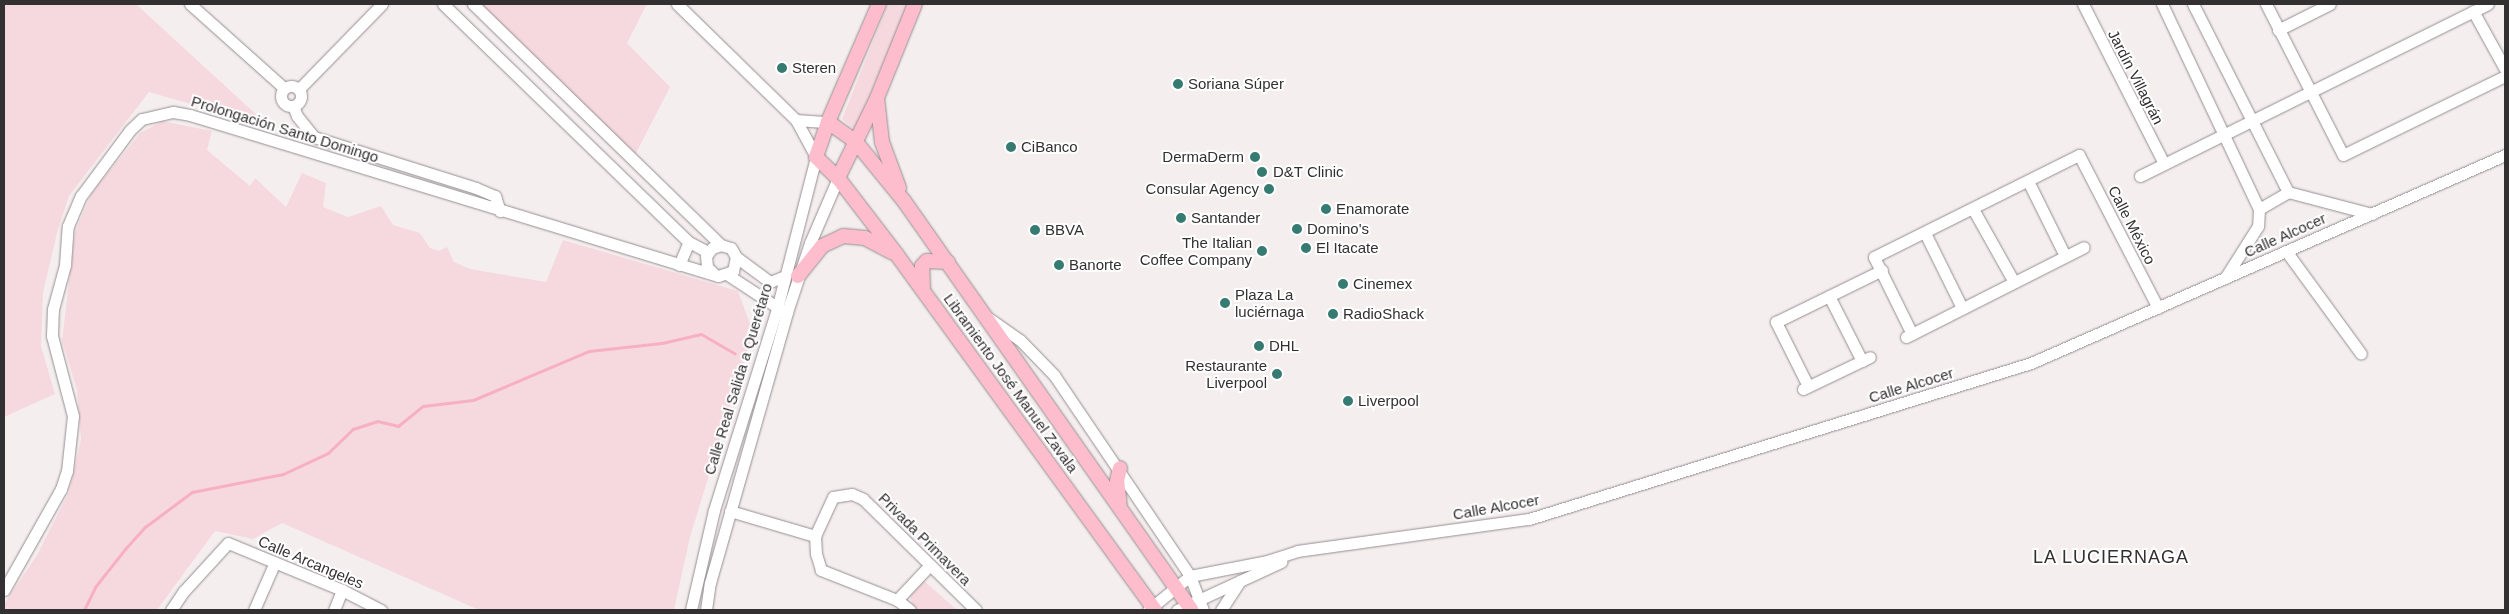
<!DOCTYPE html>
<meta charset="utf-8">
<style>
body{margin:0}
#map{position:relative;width:2509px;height:614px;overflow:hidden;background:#f5eeef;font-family:Arial,sans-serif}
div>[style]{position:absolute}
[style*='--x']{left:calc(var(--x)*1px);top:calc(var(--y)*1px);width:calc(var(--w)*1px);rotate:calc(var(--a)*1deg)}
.green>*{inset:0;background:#f6d9df}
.stream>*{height:3px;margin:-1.5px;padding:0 1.5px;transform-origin:1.5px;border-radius:1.5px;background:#f7b0c1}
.roads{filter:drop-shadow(0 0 1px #958e90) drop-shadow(0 0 1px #958e90)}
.minor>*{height:11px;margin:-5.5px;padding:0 5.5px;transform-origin:5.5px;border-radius:5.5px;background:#fff}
.minor>.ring{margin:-5.5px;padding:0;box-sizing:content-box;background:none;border:11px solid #fff;border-radius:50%}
.major>*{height:14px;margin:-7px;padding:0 7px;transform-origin:7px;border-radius:7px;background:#fdbdcd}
.dots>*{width:14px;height:14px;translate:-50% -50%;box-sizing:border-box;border:2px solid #fff;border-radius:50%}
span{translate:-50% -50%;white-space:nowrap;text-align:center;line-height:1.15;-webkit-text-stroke:4px #fff;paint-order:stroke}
.poi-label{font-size:15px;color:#333031}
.left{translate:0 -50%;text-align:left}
.right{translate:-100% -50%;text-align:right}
.street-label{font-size:15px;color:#333031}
.quarter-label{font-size:18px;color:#333031;letter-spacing:1px}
.frame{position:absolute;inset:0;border:5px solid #333031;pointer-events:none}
</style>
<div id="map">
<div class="green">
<div style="clip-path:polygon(4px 4px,136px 4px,270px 127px,149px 92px,69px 196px,57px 233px,43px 293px,41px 346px,55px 394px,4px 417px)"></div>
<div style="clip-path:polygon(464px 4px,647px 4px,627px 43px,670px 87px,631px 163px)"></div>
<div style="clip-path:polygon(888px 4px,908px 4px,855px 130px,842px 119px)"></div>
<div style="clip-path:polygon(162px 121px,212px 131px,207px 150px,250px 186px,255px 178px,286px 207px,302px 173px,326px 183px,323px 207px,348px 217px,381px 206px,393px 225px,420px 233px,430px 248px,439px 251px,447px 247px,454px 262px,470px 269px,546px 282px,563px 240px,738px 291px,753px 332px,690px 537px,674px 610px,479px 610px,282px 523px,253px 539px,215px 531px,157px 610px,4px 610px,4px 604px,37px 555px,69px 492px,81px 439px,77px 390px,62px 341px,75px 232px,91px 194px,140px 133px)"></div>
<div style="clip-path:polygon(922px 579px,957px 610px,914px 610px,909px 593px)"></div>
</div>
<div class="stream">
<div style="--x:84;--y:610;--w:25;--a:-64"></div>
<div style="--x:95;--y:587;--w:48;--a:-51.7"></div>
<div style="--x:125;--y:549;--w:30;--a:-48"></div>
<div style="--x:145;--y:527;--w:59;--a:-36.7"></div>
<div style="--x:192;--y:492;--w:93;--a:-11.2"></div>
<div style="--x:283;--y:474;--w:50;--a:-25"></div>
<div style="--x:328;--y:453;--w:35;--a:-44"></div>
<div style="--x:353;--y:429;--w:25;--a:-18"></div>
<div style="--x:377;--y:421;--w:22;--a:13"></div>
<div style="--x:398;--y:426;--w:32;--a:-39"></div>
<div style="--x:423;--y:406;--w:50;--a:-6.8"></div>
<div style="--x:473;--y:400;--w:126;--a:-22.9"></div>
<div style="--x:589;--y:351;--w:73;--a:-6.3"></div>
<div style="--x:662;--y:343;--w:40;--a:-13"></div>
<div style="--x:701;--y:334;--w:39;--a:30"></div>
</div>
<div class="roads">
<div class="minor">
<div style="--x:190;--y:4;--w:126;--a:41.8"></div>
<div style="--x:443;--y:4;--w:342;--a:44.1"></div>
<div style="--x:689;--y:242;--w:21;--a:28"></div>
<div style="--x:473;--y:4;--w:346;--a:44.2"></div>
<div style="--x:677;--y:4;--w:166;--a:44.3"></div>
<div style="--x:796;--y:120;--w:42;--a:61.6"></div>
<div style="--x:816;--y:157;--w:157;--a:104.4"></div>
<div style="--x:777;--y:309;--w:211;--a:107.4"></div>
<div style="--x:714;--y:510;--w:103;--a:103"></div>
<div style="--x:2083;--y:4;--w:179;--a:63.1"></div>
<div style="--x:2162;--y:4;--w:227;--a:64.7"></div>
<div style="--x:2259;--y:209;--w:17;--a:93"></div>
<div style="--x:2258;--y:226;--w:62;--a:122.4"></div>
<div style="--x:2193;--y:4;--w:211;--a:63.2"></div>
<div style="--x:2288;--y:192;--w:87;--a:14.7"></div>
<div style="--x:2266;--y:4;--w:169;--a:63"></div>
<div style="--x:2343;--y:155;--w:180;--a:-26"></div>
<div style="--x:2473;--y:11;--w:66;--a:61.1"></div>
<div style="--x:2278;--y:30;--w:58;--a:-26.6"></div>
<div class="ring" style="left:281px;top:86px;width:9px;height:9px"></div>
<div style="--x:299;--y:89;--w:119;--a:-45.7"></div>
<div style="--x:293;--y:106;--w:11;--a:68"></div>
<div style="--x:297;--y:116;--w:27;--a:51"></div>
<div style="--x:314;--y:137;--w:170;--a:17.5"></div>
<div style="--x:476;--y:188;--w:21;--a:23"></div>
<div style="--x:495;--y:196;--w:16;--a:72"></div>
<div style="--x:796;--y:120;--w:32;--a:4"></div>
<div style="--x:2140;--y:176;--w:388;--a:-26.3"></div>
<div style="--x:2028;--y:181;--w:84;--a:63.7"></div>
<div style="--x:1973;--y:209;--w:84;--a:60.7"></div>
<div style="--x:2259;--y:209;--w:34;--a:-30"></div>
<div style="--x:1925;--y:233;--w:84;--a:63.7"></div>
<div style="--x:2286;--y:251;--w:127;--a:53.9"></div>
<div style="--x:679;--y:265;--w:25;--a:-67"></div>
<div style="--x:714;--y:274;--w:10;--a:-135"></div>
<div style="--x:707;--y:267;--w:11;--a:-95"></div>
<div style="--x:706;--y:256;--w:10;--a:-53"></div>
<div style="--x:712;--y:248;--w:9;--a:-18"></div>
<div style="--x:721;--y:245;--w:10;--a:17"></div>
<div style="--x:731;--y:248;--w:10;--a:61"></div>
<div style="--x:736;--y:257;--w:42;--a:36.3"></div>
<div style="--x:770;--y:282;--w:16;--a:-22"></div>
<div style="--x:728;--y:275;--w:66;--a:33.2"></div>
<div style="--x:1829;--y:296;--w:73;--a:63.1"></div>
<div style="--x:987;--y:317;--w:40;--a:34.9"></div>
<div style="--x:1020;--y:340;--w:49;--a:45.8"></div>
<div style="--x:1054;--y:375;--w:243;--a:55.9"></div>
<div style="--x:1190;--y:576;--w:36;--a:69"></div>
<div style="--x:1912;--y:334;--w:86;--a:-116.3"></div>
<div style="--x:1874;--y:257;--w:229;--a:-26.5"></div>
<div style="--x:2079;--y:155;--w:172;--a:62.7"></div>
<div style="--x:1906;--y:337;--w:199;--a:-26.8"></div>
<div style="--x:1808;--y:386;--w:72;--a:-116.6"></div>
<div style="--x:1776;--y:322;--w:118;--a:-26.1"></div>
<div style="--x:1803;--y:389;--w:74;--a:-25.5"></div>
<div style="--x:730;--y:511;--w:89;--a:16.4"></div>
<div style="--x:4;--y:590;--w:116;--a:-60.6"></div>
<div style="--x:61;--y:489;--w:19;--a:-72"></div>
<div style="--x:67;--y:471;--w:55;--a:-83.8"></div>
<div style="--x:73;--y:416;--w:83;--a:-104.7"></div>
<div style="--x:52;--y:336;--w:27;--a:-88"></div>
<div style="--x:53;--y:309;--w:46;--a:-74.7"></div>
<div style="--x:65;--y:265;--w:39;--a:-86"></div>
<div style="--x:68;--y:226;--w:33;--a:-67"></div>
<div style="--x:81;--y:196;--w:82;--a:-53.4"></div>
<div style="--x:130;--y:130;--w:16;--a:-43"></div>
<div style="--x:142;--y:119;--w:32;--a:-13"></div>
<div style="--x:173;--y:112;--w:17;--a:10"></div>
<div style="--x:190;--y:115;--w:552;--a:16.96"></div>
<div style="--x:718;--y:276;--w:16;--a:-18"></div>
<div style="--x:733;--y:271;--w:14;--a:-78"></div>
<div style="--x:897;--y:600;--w:48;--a:-46.7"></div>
<div style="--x:171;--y:610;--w:23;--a:-56"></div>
<div style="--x:184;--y:591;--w:65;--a:-47.5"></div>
<div style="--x:228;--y:543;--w:123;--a:22.4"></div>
<div style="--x:342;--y:590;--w:44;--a:27.1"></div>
<div style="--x:254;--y:610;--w:52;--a:-66.4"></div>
<div style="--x:334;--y:610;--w:22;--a:-68"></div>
<div style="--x:706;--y:610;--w:27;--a:-82"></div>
<div style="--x:710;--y:583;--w:282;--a:-74.1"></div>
<div style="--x:787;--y:312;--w:73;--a:-71.6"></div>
<div style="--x:810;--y:243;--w:71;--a:-66.7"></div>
<div style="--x:910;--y:610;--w:16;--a:-142"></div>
<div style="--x:897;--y:600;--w:82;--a:-158.5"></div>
<div style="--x:821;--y:570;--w:17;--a:-107"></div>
<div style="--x:816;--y:554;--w:18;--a:-93"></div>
<div style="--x:815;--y:536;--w:43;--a:-65.2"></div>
<div style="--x:833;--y:497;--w:19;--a:-9"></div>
<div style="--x:852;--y:494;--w:12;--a:24"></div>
<div style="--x:863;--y:499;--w:158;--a:44.5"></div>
<div style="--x:1148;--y:610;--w:54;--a:-39"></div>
<div style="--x:1190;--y:576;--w:78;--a:-11"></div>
<div style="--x:1267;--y:561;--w:32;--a:-18"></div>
<div style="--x:1297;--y:551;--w:234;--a:-7.9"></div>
<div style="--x:1529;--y:519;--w:526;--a:-17.26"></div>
<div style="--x:2031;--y:363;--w:518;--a:-23.69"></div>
<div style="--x:1177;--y:610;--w:115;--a:-24.8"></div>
<div style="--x:1221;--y:610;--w:35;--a:-57"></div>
</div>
<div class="major">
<div style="--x:879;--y:4;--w:129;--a:113.4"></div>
<div style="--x:828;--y:122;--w:37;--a:109"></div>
<div style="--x:816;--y:157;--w:30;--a:44"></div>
<div style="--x:838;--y:178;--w:97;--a:52.5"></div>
<div style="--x:897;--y:255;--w:439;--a:54"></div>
<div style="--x:877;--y:98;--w:44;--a:83.5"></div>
<div style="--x:882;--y:142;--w:49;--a:69.7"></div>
<div style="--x:828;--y:122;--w:33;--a:35"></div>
<div style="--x:855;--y:141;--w:77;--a:50.8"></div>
<div style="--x:904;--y:201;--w:500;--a:54.9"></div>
<div style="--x:838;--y:178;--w:89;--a:-64"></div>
<div style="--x:877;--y:98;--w:101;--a:-68"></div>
<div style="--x:798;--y:276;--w:38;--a:-51"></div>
<div style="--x:822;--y:246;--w:23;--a:-25"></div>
<div style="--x:843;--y:236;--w:22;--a:5"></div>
<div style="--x:865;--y:238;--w:30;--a:28"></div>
<div style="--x:923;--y:289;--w:23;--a:-92"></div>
<div style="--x:922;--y:266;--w:7;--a:-45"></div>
<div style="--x:927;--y:261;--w:21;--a:3"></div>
<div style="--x:1120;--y:508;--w:27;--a:-96"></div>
<div style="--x:1117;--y:481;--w:13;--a:-77"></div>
</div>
</div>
<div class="dots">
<div style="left:782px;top:68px;background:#357b72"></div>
<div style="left:1178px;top:84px;background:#357b72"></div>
<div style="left:1011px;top:147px;background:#357b72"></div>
<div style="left:1255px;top:157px;background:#357b72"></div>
<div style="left:1262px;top:172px;background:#357b72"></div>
<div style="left:1269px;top:189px;background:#357b72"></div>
<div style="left:1326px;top:209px;background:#357b72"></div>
<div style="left:1181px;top:218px;background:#357b72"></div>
<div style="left:1297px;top:229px;background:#357b72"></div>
<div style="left:1035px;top:230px;background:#357b72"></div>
<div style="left:1306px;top:248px;background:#357b72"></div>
<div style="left:1262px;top:251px;background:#357b72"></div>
<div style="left:1059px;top:265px;background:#357b72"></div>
<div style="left:1343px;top:284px;background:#357b72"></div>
<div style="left:1225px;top:303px;background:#357b72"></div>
<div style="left:1333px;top:314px;background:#357b72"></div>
<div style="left:1259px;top:346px;background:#357b72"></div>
<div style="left:1277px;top:374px;background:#357b72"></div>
<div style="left:1348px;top:401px;background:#357b72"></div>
</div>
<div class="poi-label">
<span class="left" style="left:792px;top:68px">Steren</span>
<span class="left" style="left:1188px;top:84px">Soriana Súper</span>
<span class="left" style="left:1021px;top:147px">CiBanco</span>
<span class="right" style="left:1244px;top:157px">DermaDerm</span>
<span class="left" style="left:1273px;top:172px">D&amp;T Clinic</span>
<span class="right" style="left:1259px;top:189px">Consular Agency</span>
<span class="left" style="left:1336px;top:209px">Enamorate</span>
<span class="left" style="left:1191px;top:218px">Santander</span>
<span class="left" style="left:1307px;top:229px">Domino's</span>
<span class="left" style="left:1045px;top:230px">BBVA</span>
<span class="right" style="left:1252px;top:251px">The Italian<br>Coffee Company</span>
<span class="left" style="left:1316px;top:248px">El Itacate</span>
<span class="left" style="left:1069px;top:265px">Banorte</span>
<span class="left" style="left:1353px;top:284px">Cinemex</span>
<span class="left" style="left:1235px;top:303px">Plaza La<br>luciérnaga</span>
<span class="left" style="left:1343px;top:314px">RadioShack</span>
<span class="left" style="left:1269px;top:346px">DHL</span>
<span class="right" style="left:1267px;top:374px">Restaurante<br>Liverpool</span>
<span class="left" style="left:1358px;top:401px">Liverpool</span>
</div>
<div class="street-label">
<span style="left:2136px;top:77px;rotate:63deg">Jardín Villagrán</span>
<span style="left:285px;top:129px;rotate:17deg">Prolongación Santo Domingo</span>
<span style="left:2132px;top:225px;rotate:63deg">Calle México</span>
<span style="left:2285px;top:235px;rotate:-24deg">Calle Alcocer</span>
<span style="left:738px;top:379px;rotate:-73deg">Calle Real Salida a Querétaro</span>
<span style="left:1011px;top:383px;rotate:54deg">Libramiento José Manuel Zavala</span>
<span style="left:1911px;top:385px;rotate:-17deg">Calle Alcocer</span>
<span style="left:1496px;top:507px;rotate:-10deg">Calle Alcocer</span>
<span style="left:925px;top:539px;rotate:45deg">Privada Primavera</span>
<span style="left:311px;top:562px;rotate:23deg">Calle Arcangeles</span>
</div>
<div class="quarter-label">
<span style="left:2111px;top:557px">LA LUCIERNAGA</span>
</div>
<div class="frame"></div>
</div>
